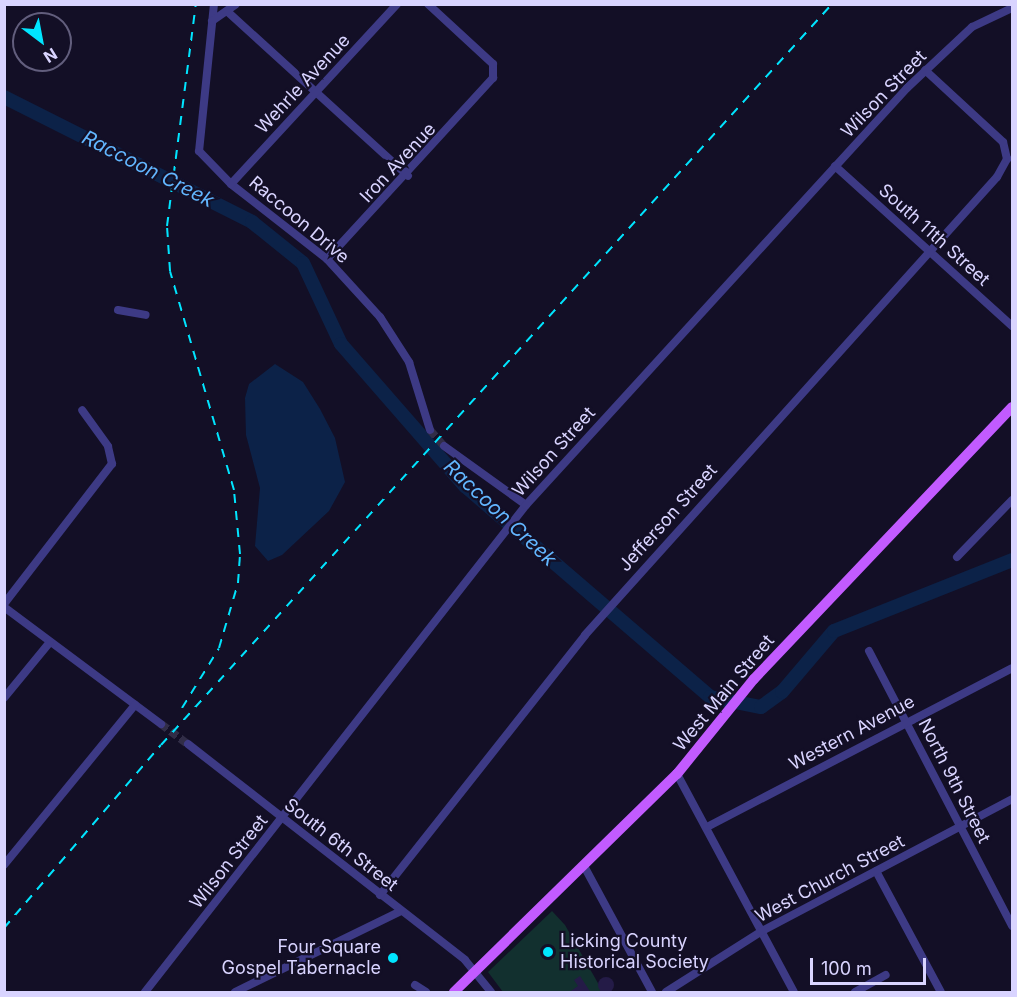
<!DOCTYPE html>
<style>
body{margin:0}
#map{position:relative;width:1017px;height:997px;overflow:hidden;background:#130f26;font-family:Inter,sans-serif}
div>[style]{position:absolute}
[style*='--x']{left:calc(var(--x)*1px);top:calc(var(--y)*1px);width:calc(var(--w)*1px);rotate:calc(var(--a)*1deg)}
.green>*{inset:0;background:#12302f}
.water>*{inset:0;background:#0c2248}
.river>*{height:14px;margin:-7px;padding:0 7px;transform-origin:7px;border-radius:7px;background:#0c2248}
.building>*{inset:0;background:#241b47}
.round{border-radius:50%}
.minor-tunnel>*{height:8px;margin-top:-4px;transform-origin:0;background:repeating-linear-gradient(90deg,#312d47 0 8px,transparent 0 12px)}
.minor>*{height:8px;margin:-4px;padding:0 4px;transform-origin:4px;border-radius:4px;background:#3d3a85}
.major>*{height:10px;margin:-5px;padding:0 5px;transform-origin:5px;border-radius:5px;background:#c25bff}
.rail>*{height:2px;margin-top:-1px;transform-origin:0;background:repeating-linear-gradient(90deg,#00e5ff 0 9px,transparent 0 17px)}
.dots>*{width:16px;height:16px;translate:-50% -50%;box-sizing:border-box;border:3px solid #130f26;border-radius:50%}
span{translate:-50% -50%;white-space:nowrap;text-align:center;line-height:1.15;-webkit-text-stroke:4.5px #130f26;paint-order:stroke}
.street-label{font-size:18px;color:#d9d4ff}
.poi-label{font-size:18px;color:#d9d4ff}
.left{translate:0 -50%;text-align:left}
.right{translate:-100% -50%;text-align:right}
.water-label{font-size:20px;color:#62b6ff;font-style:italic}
.frame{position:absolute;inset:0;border:6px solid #d9d4ff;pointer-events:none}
.north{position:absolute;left:12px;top:12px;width:60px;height:60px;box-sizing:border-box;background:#130f26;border:2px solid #625e7d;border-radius:50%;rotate:148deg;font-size:16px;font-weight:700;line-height:24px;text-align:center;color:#d9d4ff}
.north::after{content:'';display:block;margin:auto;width:21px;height:27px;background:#00e5ff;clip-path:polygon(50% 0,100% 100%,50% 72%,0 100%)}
.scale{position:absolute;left:810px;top:958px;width:116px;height:27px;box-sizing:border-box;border:3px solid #d9d4ff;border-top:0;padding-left:8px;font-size:18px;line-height:21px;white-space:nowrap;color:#d9d4ff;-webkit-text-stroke:4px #130f26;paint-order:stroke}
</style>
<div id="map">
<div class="green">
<div style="clip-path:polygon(552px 911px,565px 925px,603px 992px,503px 992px,488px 972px)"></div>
</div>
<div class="water">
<div style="clip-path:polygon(275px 364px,303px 382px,320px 409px,335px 438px,345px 482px,329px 511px,282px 555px,268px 561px,255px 546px,260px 488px,246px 435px,245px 398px,249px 384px)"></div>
</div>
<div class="river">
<div style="--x:4;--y:97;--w:278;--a:26.7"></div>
<div style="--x:252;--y:222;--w:65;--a:38.8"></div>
<div style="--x:303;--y:263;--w:89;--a:64.9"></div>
<div style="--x:341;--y:344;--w:189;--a:48.9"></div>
<div style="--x:465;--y:486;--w:323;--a:40.7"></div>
<div style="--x:710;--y:697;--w:52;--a:11.1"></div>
<div style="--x:761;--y:707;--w:26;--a:-36"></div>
<div style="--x:782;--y:692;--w:80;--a:-49.6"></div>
<div style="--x:834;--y:631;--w:192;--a:-21.7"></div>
</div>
<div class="building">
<div style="clip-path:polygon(580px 976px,591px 993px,568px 993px,578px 986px,574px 980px)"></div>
<div class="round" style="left:598px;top:977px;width:16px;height:16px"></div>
</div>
<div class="minor-tunnel">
<div style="--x:430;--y:430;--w:21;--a:49"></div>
<div style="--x:161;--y:724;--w:34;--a:37"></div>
</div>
<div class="minor">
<div style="--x:214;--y:4;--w:148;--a:95.8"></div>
<div style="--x:199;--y:151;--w:46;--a:45.9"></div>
<div style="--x:231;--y:184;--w:122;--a:38"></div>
<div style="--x:327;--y:259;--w:79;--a:47.6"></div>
<div style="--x:380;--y:317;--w:54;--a:57.2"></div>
<div style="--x:409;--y:362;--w:71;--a:72.8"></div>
<div style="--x:229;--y:13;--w:242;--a:42.3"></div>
<div style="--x:212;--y:21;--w:29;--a:-35"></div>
<div style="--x:835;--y:166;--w:239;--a:42.1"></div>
<div style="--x:231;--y:184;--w:245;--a:-47.3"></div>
<div style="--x:327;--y:259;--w:246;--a:-47.5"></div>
<div style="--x:493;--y:78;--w:14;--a:-90"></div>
<div style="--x:493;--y:64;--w:88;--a:-137.3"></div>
<div style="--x:118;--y:310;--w:28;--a:10"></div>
<div style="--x:444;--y:446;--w:101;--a:35.7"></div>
<div style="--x:957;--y:557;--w:79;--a:-46"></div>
<div style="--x:4;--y:604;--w:177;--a:-52.4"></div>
<div style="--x:112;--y:464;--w:18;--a:-103"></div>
<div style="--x:108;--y:446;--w:44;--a:-125.8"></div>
<div style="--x:4;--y:607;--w:196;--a:36.7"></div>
<div style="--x:869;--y:651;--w:310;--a:62.5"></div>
<div style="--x:4;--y:698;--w:72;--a:-50.6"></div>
<div style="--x:188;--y:744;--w:351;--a:37.9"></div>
<div style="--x:465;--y:960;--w:41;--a:50.9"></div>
<div style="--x:677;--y:774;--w:247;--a:61.8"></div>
<div style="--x:707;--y:827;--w:344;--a:-27.5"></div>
<div style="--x:4;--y:865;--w:207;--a:-50.7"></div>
<div style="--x:584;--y:866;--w:143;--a:61.6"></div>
<div style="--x:876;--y:871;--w:137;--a:61.8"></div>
<div style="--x:380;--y:895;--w:331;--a:-51.7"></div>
<div style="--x:585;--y:635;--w:616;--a:-48.03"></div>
<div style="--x:997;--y:177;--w:21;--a:-61"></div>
<div style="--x:1007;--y:159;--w:17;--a:-103"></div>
<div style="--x:1003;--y:142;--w:106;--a:-137.3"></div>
<div style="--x:415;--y:985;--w:13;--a:32"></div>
<div style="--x:145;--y:992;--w:618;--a:-51.96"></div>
<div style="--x:526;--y:505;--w:565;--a:-47.58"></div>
<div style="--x:907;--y:88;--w:89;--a:-43.2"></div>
<div style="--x:972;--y:27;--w:44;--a:-25.4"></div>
<div style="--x:235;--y:992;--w:185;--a:-26"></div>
<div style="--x:666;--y:992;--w:114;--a:-32.4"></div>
<div style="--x:762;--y:931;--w:283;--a:-27.8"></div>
<div style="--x:855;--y:992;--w:35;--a:-29"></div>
</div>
<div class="major">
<div style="--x:454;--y:992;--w:312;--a:-44.4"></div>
<div style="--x:677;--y:774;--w:122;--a:-51"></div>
<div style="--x:754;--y:679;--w:375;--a:-46.5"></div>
</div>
<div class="rail">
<div style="--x:182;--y:708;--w:70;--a:-58.3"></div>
<div style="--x:219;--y:648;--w:68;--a:-73.7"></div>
<div style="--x:238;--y:583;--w:29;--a:-86"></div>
<div style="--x:240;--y:554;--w:64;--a:-95.4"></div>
<div style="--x:234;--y:490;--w:228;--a:-106.3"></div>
<div style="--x:170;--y:271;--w:45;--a:-93.8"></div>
<div style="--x:167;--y:226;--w:224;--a:-82.6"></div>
<div style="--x:4;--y:928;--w:241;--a:-49.4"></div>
<div style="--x:161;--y:745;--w:1000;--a:-47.84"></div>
</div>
<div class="dots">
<div style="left:548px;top:952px;background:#00e5ff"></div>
<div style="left:393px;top:958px;background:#00e5ff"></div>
</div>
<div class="street-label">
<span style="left:303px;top:84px;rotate:-47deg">Wehrle Avenue</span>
<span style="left:884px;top:94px;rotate:-46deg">Wilson Street</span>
<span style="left:398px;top:163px;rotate:-47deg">Iron Avenue</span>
<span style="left:299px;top:220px;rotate:40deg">Raccoon Drive</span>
<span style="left:934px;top:235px;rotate:42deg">South 11th Street</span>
<span style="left:554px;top:452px;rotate:-48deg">Wilson Street</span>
<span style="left:668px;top:518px;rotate:-48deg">Jefferson Street</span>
<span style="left:724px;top:693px;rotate:-50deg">West Main Street</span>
<span style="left:852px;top:733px;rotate:-28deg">Western Avenue</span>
<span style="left:954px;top:781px;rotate:63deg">North 9th Street</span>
<span style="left:341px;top:845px;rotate:38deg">South 6th Street</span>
<span style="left:229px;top:862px;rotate:-52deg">Wilson Street</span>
<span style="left:830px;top:879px;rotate:-28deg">West Church Street</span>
</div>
<div class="poi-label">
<span class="left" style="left:560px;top:952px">Licking County<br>Historical Society</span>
<span class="right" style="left:381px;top:958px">Four Square<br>Gospel Tabernacle</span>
</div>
<div class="water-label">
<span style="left:148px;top:169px;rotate:27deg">Raccoon Creek</span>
<span style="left:500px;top:513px;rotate:43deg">Raccoon Creek</span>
</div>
<div class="frame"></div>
<div class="north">N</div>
<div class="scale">100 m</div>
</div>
